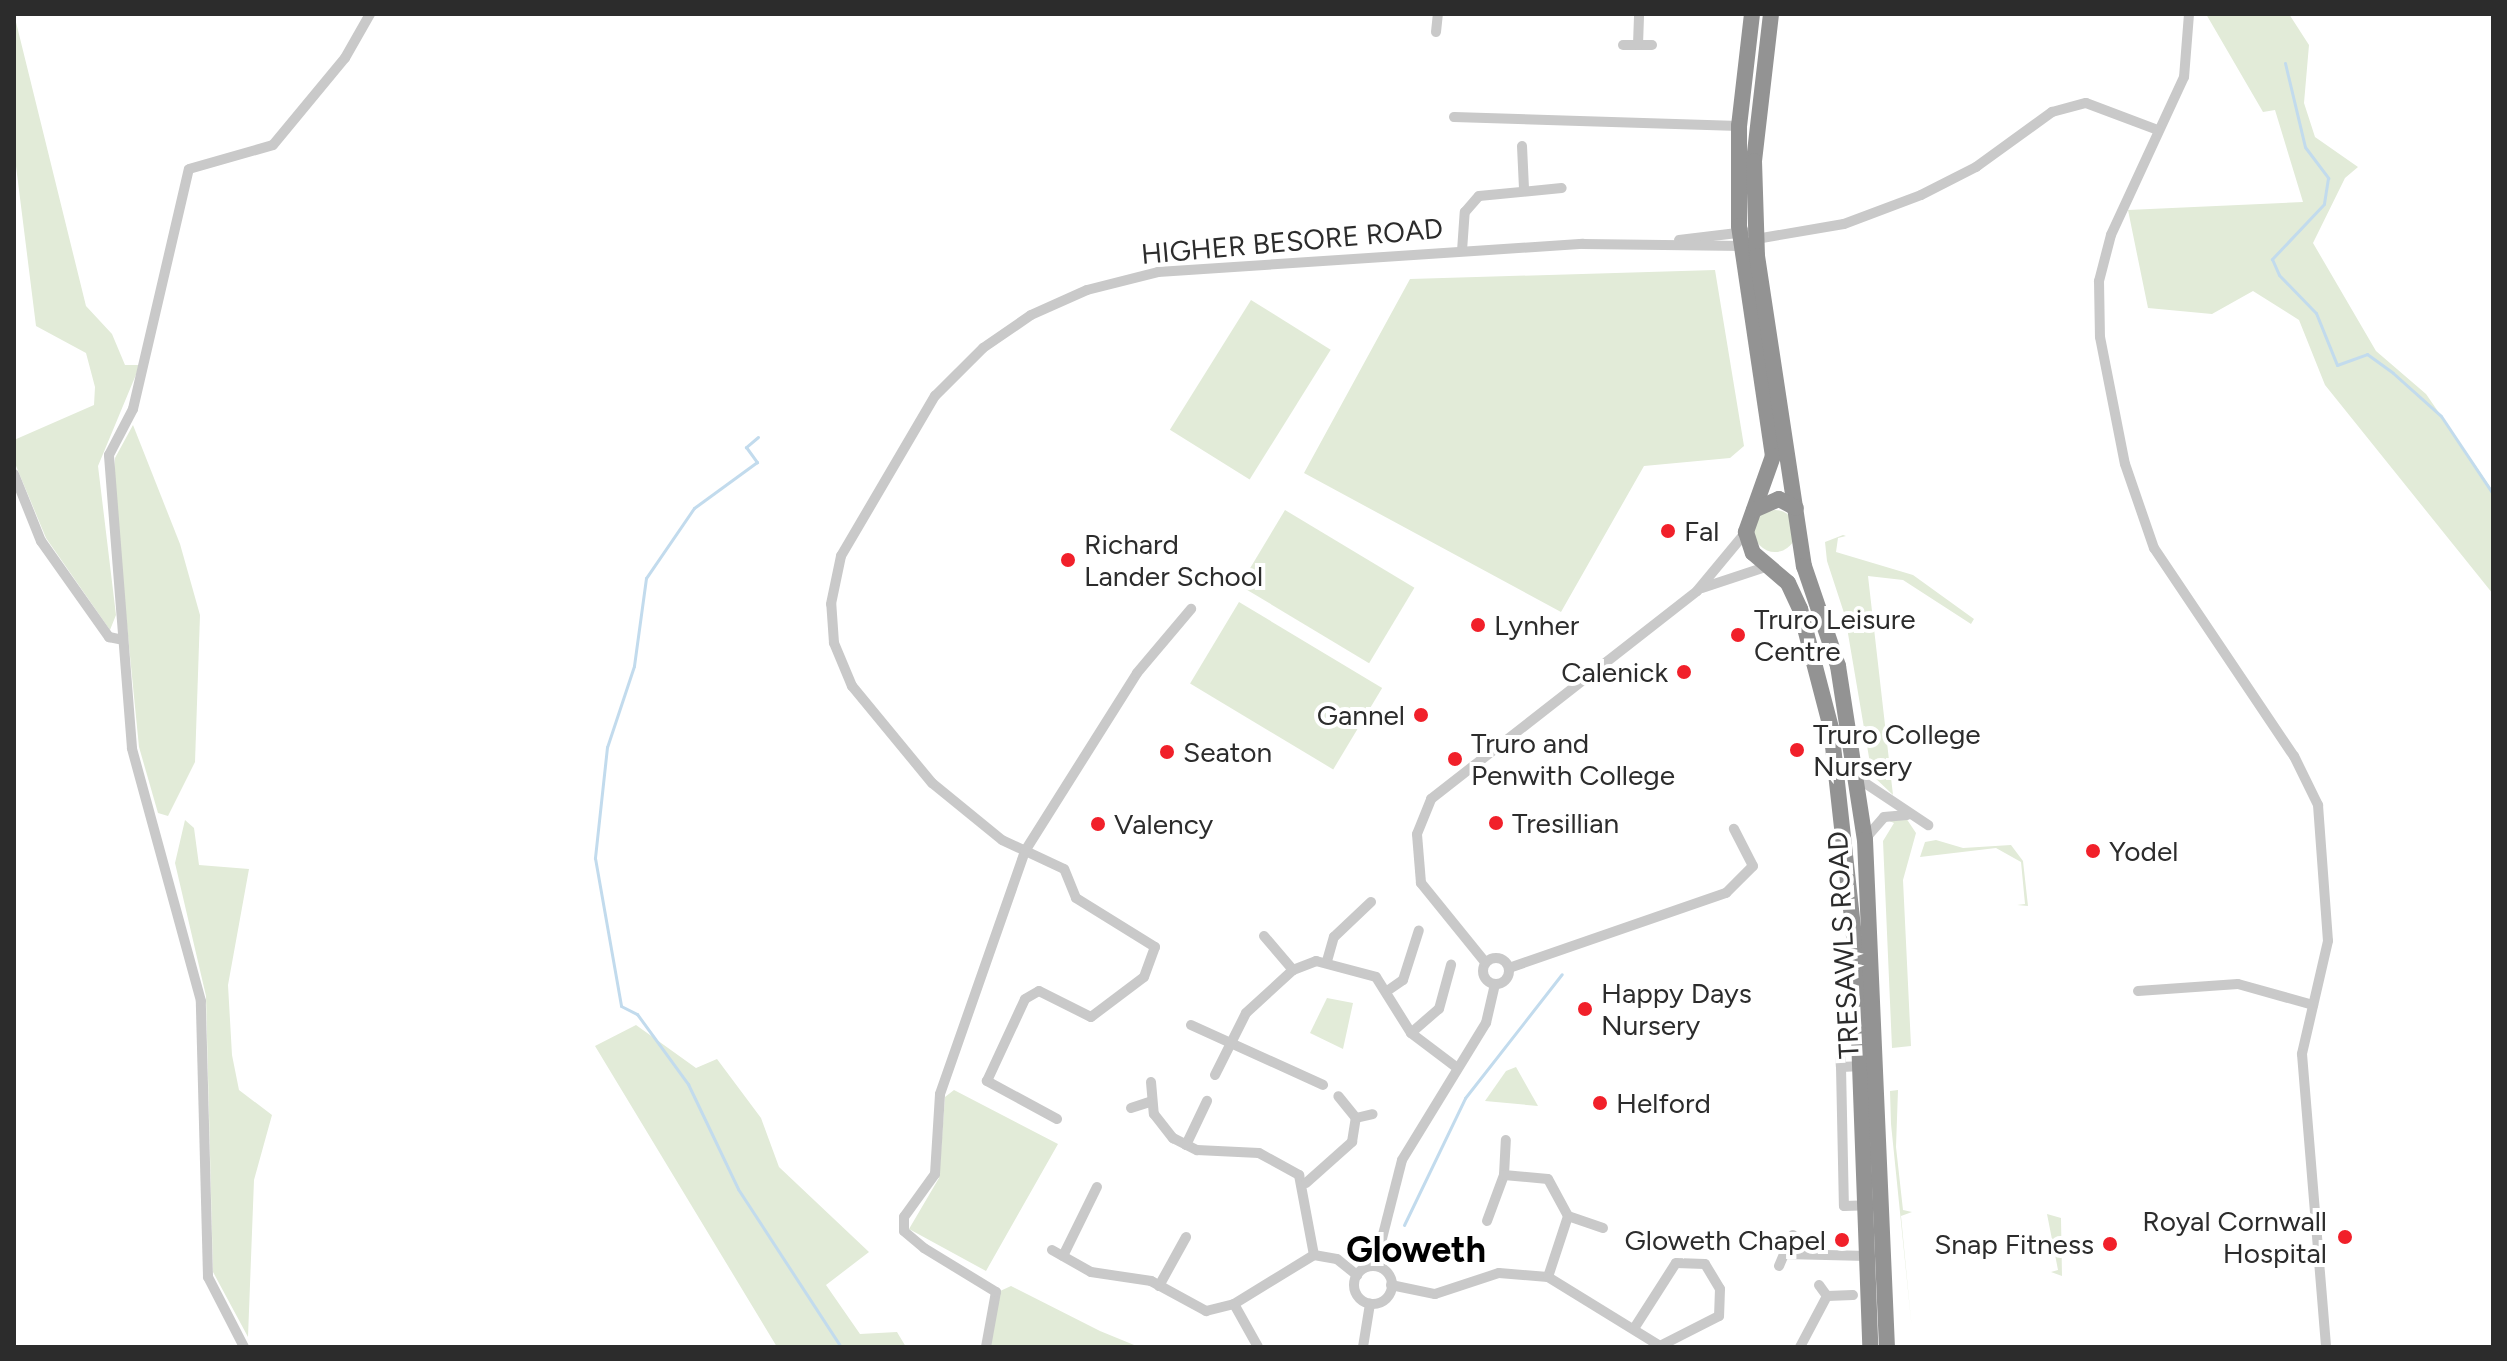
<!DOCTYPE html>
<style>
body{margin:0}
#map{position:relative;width:2507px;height:1361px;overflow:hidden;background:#fff;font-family:Figtree,sans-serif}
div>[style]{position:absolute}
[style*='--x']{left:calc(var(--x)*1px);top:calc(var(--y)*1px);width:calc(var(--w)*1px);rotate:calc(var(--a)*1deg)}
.green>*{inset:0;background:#e2ebd8;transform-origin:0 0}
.round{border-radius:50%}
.stream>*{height:3px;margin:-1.5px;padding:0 1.5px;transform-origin:1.5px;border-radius:1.5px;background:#c2dbed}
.minor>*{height:10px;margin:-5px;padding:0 5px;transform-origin:5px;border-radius:5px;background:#c9c9c9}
.minor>.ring{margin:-5px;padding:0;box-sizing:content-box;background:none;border:10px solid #c9c9c9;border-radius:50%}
.highway>*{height:16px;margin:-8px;padding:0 8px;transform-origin:8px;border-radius:8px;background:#939393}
.dots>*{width:22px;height:22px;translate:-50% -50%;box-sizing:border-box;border:4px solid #fff;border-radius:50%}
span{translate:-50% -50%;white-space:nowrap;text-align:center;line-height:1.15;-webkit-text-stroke:8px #fff;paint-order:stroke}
.street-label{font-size:28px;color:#2c2c2c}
.poi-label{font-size:28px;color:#2c2c2c}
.left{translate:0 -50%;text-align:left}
.right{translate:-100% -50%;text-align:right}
.district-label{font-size:36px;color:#000;font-weight:700}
.frame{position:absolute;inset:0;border:16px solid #2c2c2c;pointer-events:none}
</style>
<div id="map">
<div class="green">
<div style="clip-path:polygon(14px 14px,86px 306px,112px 334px,125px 365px,140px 365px,98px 466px,116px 615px,110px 630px,46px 538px,14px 461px,14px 440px,94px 405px,95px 387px,86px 353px,36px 326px,14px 150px)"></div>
<div style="clip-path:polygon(2206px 14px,2289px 14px,2309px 45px,2304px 103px,2315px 137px,2358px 167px,2345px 178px,2313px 243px,2376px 351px,2426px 394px,2493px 491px,2493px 594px,2325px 385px,2299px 320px,2253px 291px,2212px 314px,2148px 308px,2128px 210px,2303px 202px,2275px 110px,2263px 112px)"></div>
<div style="clip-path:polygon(1715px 270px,1744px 446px,1730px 458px,1644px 466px,1561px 612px,1304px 473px,1410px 279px)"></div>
<div style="left:1251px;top:300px;width:94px;height:153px;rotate:32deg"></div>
<div style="clip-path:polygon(133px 425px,180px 544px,200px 615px,195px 762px,168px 816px,158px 813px,139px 747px,113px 484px,115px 458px)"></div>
<div class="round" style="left:1754px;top:510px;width:42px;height:42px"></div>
<div style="left:1285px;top:510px;width:151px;height:88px;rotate:31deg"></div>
<div style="clip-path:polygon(1846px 536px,1838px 538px,1836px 552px,1913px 575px,1974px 619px,1971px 624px,1903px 580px,1868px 576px,1893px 795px,1872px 775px,1845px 616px,1827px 561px,1825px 542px,1843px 535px)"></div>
<div style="left:1239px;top:602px;width:167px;height:95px;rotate:31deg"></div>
<div style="clip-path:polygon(1906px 818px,1916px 833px,1903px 880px,1911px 1046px,1892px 1048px,1883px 841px,1894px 823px,1887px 820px)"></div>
<div style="clip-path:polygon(185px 820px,194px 828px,199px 865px,249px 869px,228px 985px,232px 1055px,239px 1090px,272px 1115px,254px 1180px,248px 1337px,213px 1272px,206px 996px,175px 863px)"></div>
<div style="clip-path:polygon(1936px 840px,1963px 848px,2011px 845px,2023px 861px,2028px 906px,2017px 905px,2025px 904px,2021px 862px,1996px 848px,1920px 857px,1925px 842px)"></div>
<div style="clip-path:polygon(1327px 998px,1353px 1003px,1343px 1049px,1310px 1033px)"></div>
<div style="clip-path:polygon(636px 1025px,696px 1068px,717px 1059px,761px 1118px,779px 1167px,869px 1252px,826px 1285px,860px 1334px,897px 1332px,906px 1347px,777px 1347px,595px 1046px)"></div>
<div style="clip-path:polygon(1516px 1067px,1538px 1106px,1485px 1101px,1506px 1071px)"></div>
<div style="clip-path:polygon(954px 1090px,1058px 1144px,986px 1271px,909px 1229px,939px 1178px,945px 1097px)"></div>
<div style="clip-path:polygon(1898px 1090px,1896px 1147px,1903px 1210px,1912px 1212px,1901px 1216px,1912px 1330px,1891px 1124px,1890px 1091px)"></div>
<div style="clip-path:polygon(2047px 1214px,2061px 1218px,2062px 1276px,2051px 1272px,2058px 1270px)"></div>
<div style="clip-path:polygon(1011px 1286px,1100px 1331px,1139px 1347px,986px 1347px,998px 1292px)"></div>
</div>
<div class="stream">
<div style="--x:2285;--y:63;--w:86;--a:76.6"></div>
<div style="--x:2305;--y:147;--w:39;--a:53"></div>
<div style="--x:2328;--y:178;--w:26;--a:99"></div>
<div style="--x:2324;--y:204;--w:76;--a:133.4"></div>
<div style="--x:2272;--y:259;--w:17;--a:66"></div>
<div style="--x:2279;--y:275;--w:53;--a:45.8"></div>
<div style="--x:2316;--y:313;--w:56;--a:68"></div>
<div style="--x:2337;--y:365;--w:32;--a:-20"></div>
<div style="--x:2367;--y:354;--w:32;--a:36"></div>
<div style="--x:2393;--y:373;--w:64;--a:41.9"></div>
<div style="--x:2441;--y:416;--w:94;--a:56.3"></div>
<div style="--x:758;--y:437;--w:16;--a:140"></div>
<div style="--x:746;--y:447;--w:19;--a:54"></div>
<div style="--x:757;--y:462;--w:78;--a:143.9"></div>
<div style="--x:694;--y:508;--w:85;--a:124.4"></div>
<div style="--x:646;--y:578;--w:89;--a:97.8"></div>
<div style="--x:634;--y:666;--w:85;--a:108.4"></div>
<div style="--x:607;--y:747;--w:112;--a:96.2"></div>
<div style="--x:595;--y:858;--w:150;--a:80"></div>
<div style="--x:621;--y:1006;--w:18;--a:27"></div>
<div style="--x:637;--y:1014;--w:87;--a:53.9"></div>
<div style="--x:688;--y:1084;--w:116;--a:64.5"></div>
<div style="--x:738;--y:1189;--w:189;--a:56.9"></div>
<div style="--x:1404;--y:1225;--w:141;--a:-64.3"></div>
<div style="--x:1465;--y:1098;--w:157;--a:-52"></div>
</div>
<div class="minor">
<div style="--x:2189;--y:14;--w:63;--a:94.5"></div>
<div style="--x:2184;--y:77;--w:174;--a:114.8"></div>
<div style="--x:2111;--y:235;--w:48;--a:104.6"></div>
<div style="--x:2099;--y:281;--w:56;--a:89"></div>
<div style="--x:2100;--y:337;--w:129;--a:78.9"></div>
<div style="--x:2125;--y:464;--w:89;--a:71"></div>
<div style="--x:2154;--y:548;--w:251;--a:56.1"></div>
<div style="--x:2294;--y:756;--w:55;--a:63.9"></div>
<div style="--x:2318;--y:805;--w:136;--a:85.8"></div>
<div style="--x:2328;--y:941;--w:116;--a:103"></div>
<div style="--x:2302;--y:1054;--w:294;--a:85.3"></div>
<div style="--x:1436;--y:32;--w:18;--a:-84"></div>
<div style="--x:1623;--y:45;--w:29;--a:0"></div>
<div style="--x:1638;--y:45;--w:31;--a:-88"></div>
<div style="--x:1454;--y:117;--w:285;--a:1.8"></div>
<div style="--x:1522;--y:146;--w:42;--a:87.3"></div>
<div style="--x:1756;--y:239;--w:89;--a:-9.7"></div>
<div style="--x:1844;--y:224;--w:82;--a:-20.6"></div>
<div style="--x:1921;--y:195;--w:62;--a:-27"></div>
<div style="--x:1976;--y:167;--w:94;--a:-35.9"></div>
<div style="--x:2052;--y:112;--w:35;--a:-15"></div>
<div style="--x:2086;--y:103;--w:77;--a:20.6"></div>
<div style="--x:1679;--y:240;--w:67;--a:-6.8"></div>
<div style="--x:1462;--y:251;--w:39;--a:-86"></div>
<div style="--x:1465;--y:212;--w:21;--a:-49"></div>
<div style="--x:1479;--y:196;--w:83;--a:-5.5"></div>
<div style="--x:14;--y:474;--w:72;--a:68.1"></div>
<div style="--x:41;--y:541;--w:118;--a:54.7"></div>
<div style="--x:109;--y:637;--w:14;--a:12"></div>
<div style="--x:1702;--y:588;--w:70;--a:-18.4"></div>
<div style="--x:1856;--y:777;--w:87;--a:33.7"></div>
<div style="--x:1865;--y:839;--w:29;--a:-49"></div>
<div style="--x:1884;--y:817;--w:23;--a:-5"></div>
<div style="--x:1264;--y:936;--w:45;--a:49.5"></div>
<div class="ring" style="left:1483px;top:958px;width:16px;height:16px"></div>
<div style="--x:1327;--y:961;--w:25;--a:-74"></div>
<div style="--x:1334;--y:937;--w:51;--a:-43.4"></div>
<div style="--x:1485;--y:962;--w:102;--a:-129"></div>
<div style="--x:1421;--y:883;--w:49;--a:-94.7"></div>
<div style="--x:1417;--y:834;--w:38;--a:-68"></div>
<div style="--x:1431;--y:799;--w:338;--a:-38"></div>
<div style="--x:1697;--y:591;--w:77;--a:-50.3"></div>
<div style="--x:1509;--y:968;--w:230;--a:-19.1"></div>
<div style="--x:1726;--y:893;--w:38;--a:-45"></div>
<div style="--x:1753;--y:866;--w:42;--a:-117.2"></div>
<div style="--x:1390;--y:989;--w:16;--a:-35"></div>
<div style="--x:1403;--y:980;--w:52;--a:-72.3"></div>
<div style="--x:2138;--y:991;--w:100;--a:-4"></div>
<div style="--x:2238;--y:984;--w:78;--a:15.6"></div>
<div style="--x:1191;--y:1025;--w:145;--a:24.4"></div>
<div style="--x:1411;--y:1033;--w:37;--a:-41"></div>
<div style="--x:1439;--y:1009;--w:46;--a:-74.7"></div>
<div style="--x:1840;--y:1054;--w:13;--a:86"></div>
<div style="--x:1862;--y:1066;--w:21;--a:177"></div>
<div style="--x:1841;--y:1067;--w:139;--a:88.8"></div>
<div style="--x:1844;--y:1206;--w:23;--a:-2"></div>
<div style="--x:1215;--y:1075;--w:69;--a:-63.4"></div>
<div style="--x:1246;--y:1013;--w:64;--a:-42.5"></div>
<div style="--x:1293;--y:970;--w:25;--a:-21"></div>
<div style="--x:1316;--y:961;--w:62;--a:14.9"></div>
<div style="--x:1376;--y:977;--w:66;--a:58"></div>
<div style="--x:1411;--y:1033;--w:56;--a:37.1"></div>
<div style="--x:1151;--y:1082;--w:32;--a:85"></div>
<div style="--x:1154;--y:1114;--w:31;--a:52"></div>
<div style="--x:1173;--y:1138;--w:27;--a:27"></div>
<div style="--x:1197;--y:1150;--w:62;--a:2.8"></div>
<div style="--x:1259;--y:1153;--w:46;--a:28.8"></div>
<div style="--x:1299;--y:1175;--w:81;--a:79.4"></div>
<div style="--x:1131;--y:1108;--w:19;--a:-18"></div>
<div style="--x:1356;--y:1118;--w:17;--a:-13"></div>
<div style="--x:1057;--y:1119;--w:80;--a:-151.5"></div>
<div style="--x:987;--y:1081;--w:90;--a:-65.1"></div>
<div style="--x:1025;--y:999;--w:16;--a:-30"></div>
<div style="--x:1039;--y:991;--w:58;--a:26.6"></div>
<div style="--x:1091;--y:1017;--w:66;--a:-37"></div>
<div style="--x:1144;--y:977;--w:32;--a:-70"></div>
<div style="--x:1155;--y:947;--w:93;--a:-148.2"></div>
<div style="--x:1076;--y:898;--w:31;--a:-112"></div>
<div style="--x:1064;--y:869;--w:68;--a:-154.9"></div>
<div style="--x:1002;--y:840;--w:90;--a:-140.8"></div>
<div style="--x:932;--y:783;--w:126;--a:-129.5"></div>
<div style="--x:852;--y:686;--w:47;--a:-112.7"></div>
<div style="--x:834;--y:643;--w:39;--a:-94"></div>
<div style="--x:831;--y:604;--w:49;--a:-78.2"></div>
<div style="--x:841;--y:556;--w:186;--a:-59.6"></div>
<div style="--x:935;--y:396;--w:68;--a:-45"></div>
<div style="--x:983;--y:348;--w:58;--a:-34.5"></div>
<div style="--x:1031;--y:315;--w:61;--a:-24.1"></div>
<div style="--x:1087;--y:290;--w:73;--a:-14.2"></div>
<div style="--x:1158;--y:272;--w:426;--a:-3.8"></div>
<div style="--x:1583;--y:244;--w:161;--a:0.7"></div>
<div style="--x:1186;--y:1145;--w:49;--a:-64.5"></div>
<div style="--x:1504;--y:1175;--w:35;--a:-87"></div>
<div style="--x:1306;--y:1183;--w:62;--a:-41.7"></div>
<div style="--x:1352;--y:1142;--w:24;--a:-81"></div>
<div style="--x:1356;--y:1118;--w:28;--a:-129"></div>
<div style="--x:1487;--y:1221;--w:49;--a:-69.7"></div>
<div style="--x:1504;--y:1175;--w:44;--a:5.2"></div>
<div style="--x:1548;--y:1179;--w:42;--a:61.6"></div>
<div style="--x:1793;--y:1235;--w:21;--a:115"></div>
<div style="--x:1784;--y:1254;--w:84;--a:1.4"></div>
<div style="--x:1052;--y:1250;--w:45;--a:29.4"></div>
<div style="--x:1091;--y:1272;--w:61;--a:8.5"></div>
<div style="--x:1151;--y:1281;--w:63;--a:28.6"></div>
<div style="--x:1206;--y:1311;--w:29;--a:-14"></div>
<div style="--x:1234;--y:1304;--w:94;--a:-31.5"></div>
<div style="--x:1314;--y:1255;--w:23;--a:10"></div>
<div style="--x:1337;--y:1259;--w:26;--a:39"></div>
<div style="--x:1063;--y:1256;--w:77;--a:-63.8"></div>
<div style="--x:1375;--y:1266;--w:109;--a:-75.7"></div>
<div style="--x:1402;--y:1160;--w:161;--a:-58.5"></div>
<div style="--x:1486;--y:1023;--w:40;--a:-77"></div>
<div style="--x:1779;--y:1266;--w:13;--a:-67"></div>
<div class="ring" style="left:1354px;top:1266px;width:28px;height:28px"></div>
<div style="--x:1548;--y:1277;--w:64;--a:-71.8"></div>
<div style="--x:1568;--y:1216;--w:37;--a:19"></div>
<div style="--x:1391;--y:1285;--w:45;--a:11.6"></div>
<div style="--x:1435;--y:1294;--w:67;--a:-18.2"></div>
<div style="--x:1499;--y:1273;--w:49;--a:4.7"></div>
<div style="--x:1548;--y:1277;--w:134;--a:31.6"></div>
<div style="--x:1819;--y:1285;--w:14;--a:54"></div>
<div style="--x:1159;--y:1286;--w:56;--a:-61.1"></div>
<div style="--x:1234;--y:1304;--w:49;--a:60.8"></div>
<div style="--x:1635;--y:1327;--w:76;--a:-57.4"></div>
<div style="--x:1676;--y:1263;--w:29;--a:2"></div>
<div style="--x:1705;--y:1264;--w:29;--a:59"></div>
<div style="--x:1720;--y:1289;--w:27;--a:92"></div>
<div style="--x:1719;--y:1316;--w:64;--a:153"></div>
<div style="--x:244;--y:1347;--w:79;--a:-117.2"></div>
<div style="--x:208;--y:1277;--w:276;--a:-91.5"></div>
<div style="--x:201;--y:1001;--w:262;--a:-105.3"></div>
<div style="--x:132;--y:748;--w:294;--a:-94.5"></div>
<div style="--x:109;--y:455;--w:52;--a:-62.4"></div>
<div style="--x:133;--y:409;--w:246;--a:-76.9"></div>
<div style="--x:189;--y:169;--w:87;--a:-15.9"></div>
<div style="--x:273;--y:145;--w:113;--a:-50.4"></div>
<div style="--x:345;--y:58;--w:51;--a:-60.4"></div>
<div style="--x:986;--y:1347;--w:56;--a:-79.7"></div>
<div style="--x:996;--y:1292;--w:84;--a:-148.6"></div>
<div style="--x:924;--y:1248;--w:26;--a:-140"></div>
<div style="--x:904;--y:1231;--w:14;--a:-90"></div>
<div style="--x:904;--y:1217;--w:53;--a:-54.2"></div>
<div style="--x:935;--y:1174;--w:80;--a:-86.4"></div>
<div style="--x:940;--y:1094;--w:257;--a:-70.7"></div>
<div style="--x:1025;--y:851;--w:210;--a:-57.8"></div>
<div style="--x:1137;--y:673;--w:84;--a:-49.8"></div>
<div style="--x:1363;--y:1347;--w:44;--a:-80.8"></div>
<div style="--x:1800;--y:1347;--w:58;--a:-62.1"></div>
<div style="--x:1827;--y:1296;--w:26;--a:-2"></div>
</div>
<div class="highway">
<div style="--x:1752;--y:14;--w:113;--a:96.6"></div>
<div style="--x:1739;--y:126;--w:100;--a:90"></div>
<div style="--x:1739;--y:226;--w:232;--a:81.6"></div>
<div style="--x:1773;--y:456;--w:81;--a:109.6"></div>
<div style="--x:1746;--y:532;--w:22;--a:72"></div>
<div style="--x:1753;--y:553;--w:46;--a:40.6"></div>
<div style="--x:1788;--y:583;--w:29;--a:65"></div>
<div style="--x:1800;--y:609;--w:123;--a:75.4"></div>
<div style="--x:1831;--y:728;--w:229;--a:83.7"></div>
<div style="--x:1856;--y:956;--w:391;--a:87.9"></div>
<div style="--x:1771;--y:14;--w:148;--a:96.6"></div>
<div style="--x:1754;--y:161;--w:95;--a:88.2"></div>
<div style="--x:1757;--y:256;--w:314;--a:81.4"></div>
<div style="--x:1804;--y:566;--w:106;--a:71.2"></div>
<div style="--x:1838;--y:666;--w:176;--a:81.2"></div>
<div style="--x:1865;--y:840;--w:507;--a:87.52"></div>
<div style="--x:1754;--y:510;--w:27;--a:-24"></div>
<div style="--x:1779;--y:499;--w:19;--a:28"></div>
</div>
<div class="dots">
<div style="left:1668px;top:531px;background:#f1202a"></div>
<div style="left:1068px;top:560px;background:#f1202a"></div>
<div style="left:1478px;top:625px;background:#f1202a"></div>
<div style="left:1738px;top:635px;background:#f1202a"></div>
<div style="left:1684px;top:672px;background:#f1202a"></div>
<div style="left:1421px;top:715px;background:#f1202a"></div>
<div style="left:1797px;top:750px;background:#f1202a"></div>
<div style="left:1167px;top:752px;background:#f1202a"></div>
<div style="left:1455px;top:759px;background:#f1202a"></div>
<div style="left:1496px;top:823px;background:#f1202a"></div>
<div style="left:1098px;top:824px;background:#f1202a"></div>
<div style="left:2093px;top:851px;background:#f1202a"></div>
<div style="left:1585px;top:1009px;background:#f1202a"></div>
<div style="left:1600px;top:1103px;background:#f1202a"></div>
<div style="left:2345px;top:1237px;background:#f1202a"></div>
<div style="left:1842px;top:1240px;background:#f1202a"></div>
<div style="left:2110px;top:1244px;background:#f1202a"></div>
</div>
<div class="street-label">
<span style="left:1292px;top:241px;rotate:-5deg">HIGHER BESORE ROAD</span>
<span style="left:1843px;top:945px;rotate:-93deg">TRESAWLS ROAD</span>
</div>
<div class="poi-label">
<span class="left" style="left:1684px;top:531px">Fal</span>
<span class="left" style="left:1084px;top:560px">Richard<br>Lander School</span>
<span class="left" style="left:1754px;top:635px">Truro Leisure<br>Centre</span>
<span class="left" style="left:1494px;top:625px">Lynher</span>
<span class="right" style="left:1668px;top:672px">Calenick</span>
<span class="right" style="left:1405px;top:715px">Gannel</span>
<span class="left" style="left:1813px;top:750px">Truro College<br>Nursery</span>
<span class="left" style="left:1471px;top:759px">Truro and<br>Penwith College</span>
<span class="left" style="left:1183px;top:752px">Seaton</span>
<span class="left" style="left:1512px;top:823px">Tresillian</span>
<span class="left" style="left:1114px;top:824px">Valency</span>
<span class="left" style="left:2109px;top:851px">Yodel</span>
<span class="left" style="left:1601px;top:1009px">Happy Days<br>Nursery</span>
<span class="left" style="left:1616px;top:1103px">Helford</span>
<span class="right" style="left:2327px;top:1237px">Royal Cornwall<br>Hospital</span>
<span class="right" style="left:1826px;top:1240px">Gloweth Chapel</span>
<span class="right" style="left:2094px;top:1244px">Snap Fitness</span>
</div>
<div class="district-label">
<span style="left:1416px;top:1250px">Gloweth</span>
</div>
<div class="frame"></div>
</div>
